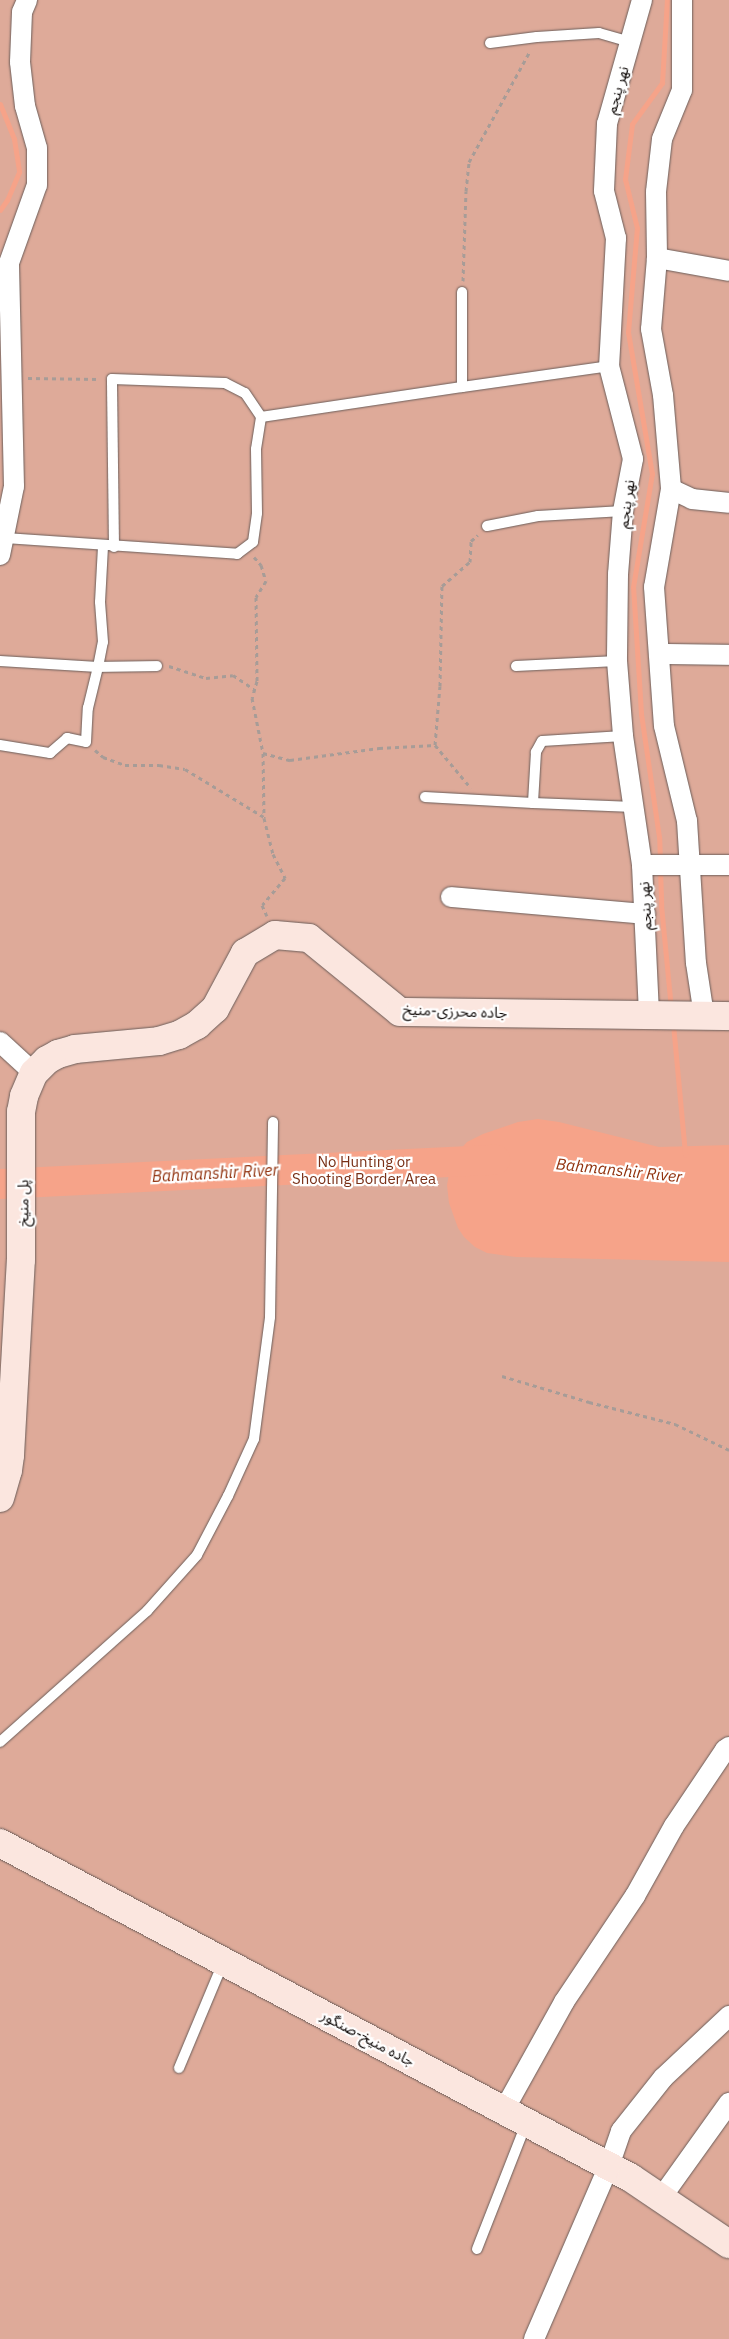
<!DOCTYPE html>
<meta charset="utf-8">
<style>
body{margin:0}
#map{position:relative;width:729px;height:2339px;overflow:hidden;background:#f2e3de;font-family:"IBM Plex Sans","Noto Sans Arabic",sans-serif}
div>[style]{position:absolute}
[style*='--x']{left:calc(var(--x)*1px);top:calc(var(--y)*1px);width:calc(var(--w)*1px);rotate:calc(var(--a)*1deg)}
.green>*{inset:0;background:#deaa99;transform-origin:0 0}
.water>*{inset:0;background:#f6a389}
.stream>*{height:5px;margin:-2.5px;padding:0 2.5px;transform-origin:2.5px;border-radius:2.5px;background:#f6a389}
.river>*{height:30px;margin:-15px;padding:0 15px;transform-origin:15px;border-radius:15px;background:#f6a389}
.path>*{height:3px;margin-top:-1.5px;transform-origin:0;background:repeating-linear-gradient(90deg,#a79c97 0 4px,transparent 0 8px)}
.roads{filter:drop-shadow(0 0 1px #6b5e5a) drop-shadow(0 0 1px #6b5e5a)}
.service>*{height:10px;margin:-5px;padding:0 5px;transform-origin:5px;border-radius:5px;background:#fff}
.minor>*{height:20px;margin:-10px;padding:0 10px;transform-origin:10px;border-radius:10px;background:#fff}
.secondary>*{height:28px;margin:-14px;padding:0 14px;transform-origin:14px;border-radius:14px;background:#fbe6df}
span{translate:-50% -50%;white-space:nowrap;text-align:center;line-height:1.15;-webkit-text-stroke:4.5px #fff;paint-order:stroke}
.street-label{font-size:15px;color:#100b09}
.park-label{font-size:15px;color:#793017}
.water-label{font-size:16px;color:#91320e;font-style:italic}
</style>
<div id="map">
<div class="green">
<div style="left:0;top:0;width:729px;height:2339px"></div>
</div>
<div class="water">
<div style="clip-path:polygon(538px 1119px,559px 1122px,659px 1147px,729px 1145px,729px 1262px,516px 1257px,487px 1253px,475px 1247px,464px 1237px,458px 1228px,449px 1203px,447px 1185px,450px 1169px,456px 1154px,467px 1142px,483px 1134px,518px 1122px)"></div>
</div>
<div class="stream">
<div style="--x:0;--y:104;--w:38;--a:68"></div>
<div style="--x:14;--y:139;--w:33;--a:81"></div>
<div style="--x:19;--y:172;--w:30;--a:113"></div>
<div style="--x:7;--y:200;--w:12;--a:125"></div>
<div style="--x:660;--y:861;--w:24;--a:-92"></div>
<div style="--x:659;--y:837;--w:125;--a:-98.3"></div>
<div style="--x:641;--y:713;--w:126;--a:-93.6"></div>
<div style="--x:633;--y:587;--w:115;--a:-80.5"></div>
<div style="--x:652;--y:474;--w:144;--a:-99.6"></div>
<div style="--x:628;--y:332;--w:104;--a:-85.1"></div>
<div style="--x:637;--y:228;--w:50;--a:-103.8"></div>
<div style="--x:625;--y:179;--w:55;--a:-82.7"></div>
<div style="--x:632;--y:124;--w:51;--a:-53.8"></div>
<div style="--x:662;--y:83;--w:83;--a:-86.6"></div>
<div style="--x:660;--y:869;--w:36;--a:88"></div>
<div style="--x:661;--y:905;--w:103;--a:84.5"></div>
<div style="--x:673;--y:1024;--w:131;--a:84.7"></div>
</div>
<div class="river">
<div style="--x:0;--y:1184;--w:496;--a:-2.8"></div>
</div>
<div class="path">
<div style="--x:463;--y:281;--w:90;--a:-88.1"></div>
<div style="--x:466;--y:191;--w:29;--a:-84"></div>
<div style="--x:469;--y:162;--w:127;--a:-61.2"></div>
<div style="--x:28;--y:378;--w:71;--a:0.8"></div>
<div style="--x:254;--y:557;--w:11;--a:49"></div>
<div style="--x:261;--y:565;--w:17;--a:73"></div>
<div style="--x:266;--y:581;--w:19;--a:122"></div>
<div style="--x:256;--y:597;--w:84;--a:89.3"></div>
<div style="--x:257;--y:681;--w:18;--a:106"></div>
<div style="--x:252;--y:698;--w:56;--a:78.7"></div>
<div style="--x:263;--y:753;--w:65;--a:89.1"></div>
<div style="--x:264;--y:818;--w:37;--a:76"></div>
<div style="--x:273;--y:854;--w:27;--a:63"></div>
<div style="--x:285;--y:878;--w:35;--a:130"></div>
<div style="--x:262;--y:905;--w:12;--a:66"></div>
<div style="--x:169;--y:666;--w:39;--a:18"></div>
<div style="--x:206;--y:678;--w:27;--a:-6"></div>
<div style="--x:233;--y:675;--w:25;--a:34"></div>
<div style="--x:435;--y:745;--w:59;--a:-85.2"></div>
<div style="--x:440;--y:686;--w:100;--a:-88.9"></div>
<div style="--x:442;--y:586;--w:37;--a:-41"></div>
<div style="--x:470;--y:562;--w:21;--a:-87"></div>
<div style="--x:471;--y:541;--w:9;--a:-41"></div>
<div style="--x:95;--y:750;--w:11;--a:41"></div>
<div style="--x:103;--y:757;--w:23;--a:20"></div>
<div style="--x:125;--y:765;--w:34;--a:0"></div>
<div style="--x:159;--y:765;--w:26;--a:9"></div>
<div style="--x:185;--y:769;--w:92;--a:31.3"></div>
<div style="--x:263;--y:753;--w:28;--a:15"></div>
<div style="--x:290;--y:760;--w:90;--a:-7.7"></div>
<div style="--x:379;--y:748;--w:56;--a:-3.1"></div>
<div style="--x:435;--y:745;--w:56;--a:50.1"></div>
<div style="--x:502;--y:1376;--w:91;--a:16.6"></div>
<div style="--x:589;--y:1402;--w:89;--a:14.3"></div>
<div style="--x:675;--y:1424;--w:60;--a:25.7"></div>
</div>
<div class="roads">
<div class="service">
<div style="--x:490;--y:43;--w:47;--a:-7.3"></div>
<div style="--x:537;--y:37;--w:62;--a:-3.7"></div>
<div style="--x:599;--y:33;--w:33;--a:16"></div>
<div style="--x:462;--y:292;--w:95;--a:90"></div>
<div style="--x:462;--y:387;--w:148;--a:-8.1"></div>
<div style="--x:487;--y:526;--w:52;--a:-11.1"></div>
<div style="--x:538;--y:516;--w:85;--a:-3.4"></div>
<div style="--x:5;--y:538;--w:233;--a:3.9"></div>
<div style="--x:237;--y:554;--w:20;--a:-37"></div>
<div style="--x:253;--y:542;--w:29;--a:-82"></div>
<div style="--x:257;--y:513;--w:64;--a:-90.9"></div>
<div style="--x:256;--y:449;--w:32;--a:-81"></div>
<div style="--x:261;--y:417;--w:203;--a:-8.5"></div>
<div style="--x:114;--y:547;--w:168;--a:-90.7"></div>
<div style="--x:112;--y:379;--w:113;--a:2"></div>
<div style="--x:225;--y:383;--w:22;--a:27"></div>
<div style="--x:245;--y:393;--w:29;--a:56"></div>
<div style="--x:0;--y:661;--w:98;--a:3.5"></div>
<div style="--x:98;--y:667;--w:25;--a:-79"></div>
<div style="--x:103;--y:642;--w:40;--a:-94.3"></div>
<div style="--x:100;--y:602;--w:56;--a:-86.9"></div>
<div style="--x:516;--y:666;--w:101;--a:-2.8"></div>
<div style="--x:623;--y:736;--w:81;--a:176.5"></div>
<div style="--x:542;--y:741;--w:13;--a:119"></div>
<div style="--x:536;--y:752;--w:51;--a:93.4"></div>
<div style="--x:533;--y:803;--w:101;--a:2.3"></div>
<div style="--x:0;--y:745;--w:51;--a:9.1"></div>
<div style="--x:50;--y:753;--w:23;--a:-41"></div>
<div style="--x:67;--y:738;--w:19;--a:12"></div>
<div style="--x:86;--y:742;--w:34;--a:-87"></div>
<div style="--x:88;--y:708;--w:42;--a:-76.3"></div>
<div style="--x:98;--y:667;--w:59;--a:-1"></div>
<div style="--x:425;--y:797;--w:108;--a:3.2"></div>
<div style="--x:0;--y:1742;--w:197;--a:-41.7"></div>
<div style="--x:147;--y:1611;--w:75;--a:-48.2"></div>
<div style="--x:197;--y:1555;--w:67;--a:-62.3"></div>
<div style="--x:228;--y:1496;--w:63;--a:-65.5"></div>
<div style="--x:254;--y:1439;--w:123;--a:-82.5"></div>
<div style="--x:270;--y:1317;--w:195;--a:-89.1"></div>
<div style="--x:179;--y:2068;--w:114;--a:-67.3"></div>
<div style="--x:477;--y:2249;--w:134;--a:-68.6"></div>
</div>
<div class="minor">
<div style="--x:642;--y:0;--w:129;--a:105.8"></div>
<div style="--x:607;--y:124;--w:67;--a:92.6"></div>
<div style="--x:604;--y:191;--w:49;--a:75.7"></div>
<div style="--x:616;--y:238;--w:128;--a:93.1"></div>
<div style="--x:609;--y:366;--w:96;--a:75.5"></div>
<div style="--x:633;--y:459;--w:53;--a:100.9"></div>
<div style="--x:623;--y:511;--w:63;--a:94.5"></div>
<div style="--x:618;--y:574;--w:87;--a:90.7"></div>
<div style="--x:617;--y:661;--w:75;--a:85.4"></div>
<div style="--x:623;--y:736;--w:130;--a:81.6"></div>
<div style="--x:642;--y:865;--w:150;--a:87.3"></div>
<div style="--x:682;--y:0;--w:90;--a:90"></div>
<div style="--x:682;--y:90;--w:53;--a:112.2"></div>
<div style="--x:662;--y:139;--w:53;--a:96.5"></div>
<div style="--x:656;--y:192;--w:66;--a:89.1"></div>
<div style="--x:657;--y:258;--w:71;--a:94.8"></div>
<div style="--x:651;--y:329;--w:67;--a:79.7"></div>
<div style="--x:663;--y:395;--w:94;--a:85.1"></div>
<div style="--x:671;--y:489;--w:99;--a:99.8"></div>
<div style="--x:654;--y:587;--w:139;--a:85.9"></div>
<div style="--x:664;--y:726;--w:98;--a:76.4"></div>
<div style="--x:687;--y:821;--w:142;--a:86.4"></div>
<div style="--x:696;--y:963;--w:53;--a:81.3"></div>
<div style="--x:657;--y:258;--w:73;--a:10.2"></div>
<div style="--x:671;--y:489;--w:23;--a:25"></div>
<div style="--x:692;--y:499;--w:37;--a:6"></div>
<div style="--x:0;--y:555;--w:70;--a:-78.5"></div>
<div style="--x:14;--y:486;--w:223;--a:-91.3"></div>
<div style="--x:9;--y:263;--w:83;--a:-70.3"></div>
<div style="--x:37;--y:185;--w:37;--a:-90"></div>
<div style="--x:37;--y:148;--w:44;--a:-105.9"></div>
<div style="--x:25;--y:106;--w:44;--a:-96.5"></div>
<div style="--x:20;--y:62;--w:50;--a:-87.7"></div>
<div style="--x:22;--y:12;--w:13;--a:-67"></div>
<div style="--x:659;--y:654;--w:70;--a:0.8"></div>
<div style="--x:642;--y:865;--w:87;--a:0"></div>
<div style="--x:451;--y:897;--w:195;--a:5"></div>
<div style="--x:0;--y:1042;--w:46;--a:42.4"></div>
<div style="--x:504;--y:2110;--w:124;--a:-60.9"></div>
<div style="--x:564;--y:2002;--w:128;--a:-56.2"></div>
<div style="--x:635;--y:1896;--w:80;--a:-60.9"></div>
<div style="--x:674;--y:1826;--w:92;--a:-56.1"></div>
<div style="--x:725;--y:1750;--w:5;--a:-37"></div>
<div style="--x:661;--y:2198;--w:117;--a:-54.4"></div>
<div style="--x:534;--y:2339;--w:189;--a:-66.6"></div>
<div style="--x:609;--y:2166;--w:37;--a:-71"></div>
<div style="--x:621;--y:2131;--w:68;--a:-51.6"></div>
<div style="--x:663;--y:2078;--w:91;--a:-43.2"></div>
</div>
<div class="secondary">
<div style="--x:0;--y:1498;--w:29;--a:-74"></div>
<div style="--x:8;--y:1470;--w:15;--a:-82"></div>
<div style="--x:10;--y:1455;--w:195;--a:-86.8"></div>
<div style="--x:21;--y:1260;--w:148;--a:-90"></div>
<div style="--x:21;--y:1112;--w:16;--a:-79"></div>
<div style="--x:24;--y:1096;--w:25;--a:-67"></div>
<div style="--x:34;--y:1073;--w:18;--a:-45"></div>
<div style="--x:47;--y:1060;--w:13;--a:-29"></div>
<div style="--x:58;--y:1054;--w:18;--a:-16"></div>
<div style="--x:75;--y:1049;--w:84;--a:-5.4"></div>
<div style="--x:159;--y:1041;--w:21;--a:-17"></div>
<div style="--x:179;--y:1035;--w:21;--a:-29"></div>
<div style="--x:197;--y:1025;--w:24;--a:-42"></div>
<div style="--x:215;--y:1009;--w:64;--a:-61.8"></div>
<div style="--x:245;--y:953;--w:35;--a:-31"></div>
<div style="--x:275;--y:935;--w:34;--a:5"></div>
<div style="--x:309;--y:938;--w:117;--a:39.1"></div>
<div style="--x:400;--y:1012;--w:329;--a:0.7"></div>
<div style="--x:0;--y:1843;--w:714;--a:27.96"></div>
<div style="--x:631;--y:2178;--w:118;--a:34"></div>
</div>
</div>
<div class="street-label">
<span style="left:617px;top:90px;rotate:-74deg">نهر پنجم</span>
<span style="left:626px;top:504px;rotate:-82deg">نهر پنجم</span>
<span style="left:645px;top:906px;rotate:-93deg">نهر پنجم</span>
<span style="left:455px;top:1011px;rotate:2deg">جاده محرزی-منیخ</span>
<span style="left:23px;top:1203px;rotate:-90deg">پل منیخ</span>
<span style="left:368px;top:2038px;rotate:28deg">جاده منیخ-صنگور</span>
</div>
<div class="park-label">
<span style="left:364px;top:1170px">No Hunting or<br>Shooting Border Area</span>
</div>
<div class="water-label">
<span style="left:619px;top:1170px;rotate:6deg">Bahmanshir River</span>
<span style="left:215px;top:1173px;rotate:-3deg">Bahmanshir River</span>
</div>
</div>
